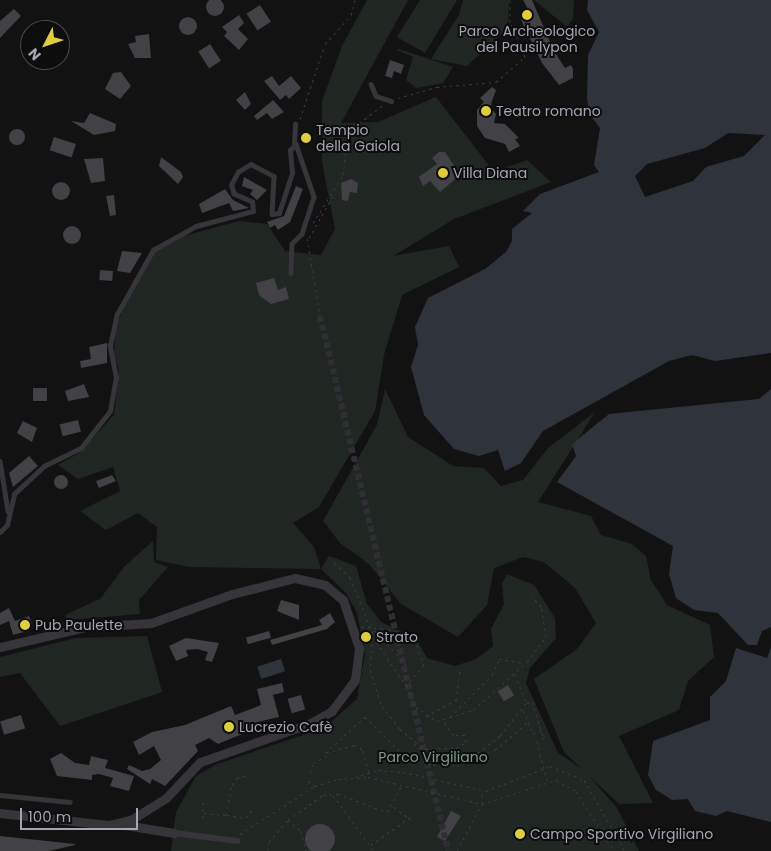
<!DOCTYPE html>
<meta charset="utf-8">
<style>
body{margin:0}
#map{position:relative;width:771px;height:851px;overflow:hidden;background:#121213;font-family:Poppins,sans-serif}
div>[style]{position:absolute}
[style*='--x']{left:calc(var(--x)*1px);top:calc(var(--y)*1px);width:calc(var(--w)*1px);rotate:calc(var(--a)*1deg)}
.green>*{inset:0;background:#202723}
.water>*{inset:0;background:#2e333c;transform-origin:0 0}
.building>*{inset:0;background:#414146;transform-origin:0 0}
.round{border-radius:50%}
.pedestrian-tunnel>*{height:6px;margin-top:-3px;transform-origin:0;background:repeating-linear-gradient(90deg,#2f2f33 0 6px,transparent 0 9px)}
.path>*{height:1px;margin-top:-0.5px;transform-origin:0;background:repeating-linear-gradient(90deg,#3b3b40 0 2.5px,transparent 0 6.5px)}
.service>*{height:4.5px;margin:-2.25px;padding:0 2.25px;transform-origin:2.25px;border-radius:2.25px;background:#35353a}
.pedestrian>*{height:6px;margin:-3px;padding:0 3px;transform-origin:3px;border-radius:3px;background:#35353a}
.minor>*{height:9px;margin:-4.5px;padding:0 4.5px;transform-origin:4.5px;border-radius:4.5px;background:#35353a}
.dots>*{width:14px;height:14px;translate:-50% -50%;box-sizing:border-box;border:2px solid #0d0d0e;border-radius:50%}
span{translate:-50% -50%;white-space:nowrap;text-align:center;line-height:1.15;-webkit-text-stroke:4px #0d0d0e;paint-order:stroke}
.poi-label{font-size:14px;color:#a4a5b2}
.left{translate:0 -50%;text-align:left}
.park-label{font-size:14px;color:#7d9b86}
.north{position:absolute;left:20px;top:20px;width:50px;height:50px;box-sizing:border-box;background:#0d0d0e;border:1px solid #494a50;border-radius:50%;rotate:229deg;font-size:14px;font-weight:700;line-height:20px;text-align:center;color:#a4a5b2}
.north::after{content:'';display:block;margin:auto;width:18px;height:22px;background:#dece3e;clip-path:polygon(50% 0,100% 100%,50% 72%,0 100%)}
.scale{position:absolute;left:20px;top:808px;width:118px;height:22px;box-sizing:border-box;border:2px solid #a4a5b2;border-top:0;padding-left:6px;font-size:15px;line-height:18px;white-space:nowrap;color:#a4a5b2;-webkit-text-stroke:4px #0d0d0e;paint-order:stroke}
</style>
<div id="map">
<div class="green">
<div style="clip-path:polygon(367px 0,408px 0,341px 123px,378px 122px,436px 97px,494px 172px,527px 160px,551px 182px,454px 219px,393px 256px,449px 246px,459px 267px,402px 295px,384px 355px,375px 411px,319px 507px,293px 523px,314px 547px,321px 569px,329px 556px,356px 566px,367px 604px,381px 622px,417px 640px,427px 658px,455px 666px,476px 659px,493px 646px,491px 629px,504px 604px,502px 584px,507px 574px,534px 585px,555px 618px,556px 638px,530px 668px,526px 683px,558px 753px,581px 768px,564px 752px,534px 679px,577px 649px,596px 623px,575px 588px,544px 562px,523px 557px,494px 568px,487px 605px,458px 637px,401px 604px,369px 564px,340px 543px,323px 521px,377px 425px,385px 389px,408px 437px,453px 466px,484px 468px,501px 486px,523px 480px,548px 448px,595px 412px,538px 502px,591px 516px,601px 535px,632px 544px,646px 556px,651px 580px,667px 605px,710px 625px,714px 657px,688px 681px,679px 710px,619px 736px,653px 803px,619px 804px,590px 777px,617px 808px,639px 851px,171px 851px,176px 812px,196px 776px,217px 764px,324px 728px,357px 699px,365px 654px,357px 613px,346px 593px,321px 569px,189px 567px,156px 560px,157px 527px,138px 513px,106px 530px,80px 511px,120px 491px,113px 467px,78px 479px,58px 465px,79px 453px,114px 415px,119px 370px,114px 354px,116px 328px,125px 302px,156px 250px,184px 236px,239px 221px,267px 224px,285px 251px,321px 255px,335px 229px,322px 162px,322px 101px,342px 46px)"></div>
<div style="clip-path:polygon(420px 0,457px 0,425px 53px,397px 37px)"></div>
<div style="clip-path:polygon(463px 0,509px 0,508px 28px,467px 66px,431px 59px,459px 15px)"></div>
<div style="clip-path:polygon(534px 0,574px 0,573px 19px,567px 27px)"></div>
<div style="clip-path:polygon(397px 50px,399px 49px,453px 67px,443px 83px,416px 88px,406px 80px,413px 57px)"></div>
<div style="clip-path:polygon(153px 541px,154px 562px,168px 567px,139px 600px,140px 614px,68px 620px,65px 615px,100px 599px,124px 567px)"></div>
<div style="clip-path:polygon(147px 636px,162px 692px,60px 726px,20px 673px,0 677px,0 657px,76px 638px)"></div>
</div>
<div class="water">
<div style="clip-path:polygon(evenodd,588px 0,771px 0,771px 353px,715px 361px,692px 355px,669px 361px,543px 431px,521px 463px,505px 471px,498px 450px,479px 456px,454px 449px,424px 415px,411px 367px,418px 345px,415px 327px,428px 298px,485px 269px,506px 252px,512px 241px,512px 229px,532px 213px,523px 211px,540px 194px,599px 172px,594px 165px,600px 128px,590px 115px,587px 98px,588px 55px,599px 32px,587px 10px,588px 0,728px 133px,765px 135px,744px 156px,706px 167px,693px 181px,645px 197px,635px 176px,647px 164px,705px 148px,728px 133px)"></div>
<div style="clip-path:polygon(771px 389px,771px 627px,762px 631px,757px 645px,748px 645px,718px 613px,694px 610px,676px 598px,669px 574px,673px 546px,557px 482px,576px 456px,572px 444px,609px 414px,759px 399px)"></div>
<div style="clip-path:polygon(771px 647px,771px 822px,727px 811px,716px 816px,695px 811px,688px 799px,672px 800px,656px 790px,648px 775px,653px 741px,710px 720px,710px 697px,726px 681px,736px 648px,767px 658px)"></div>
<div style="left:281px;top:659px;width:13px;height:25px;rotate:72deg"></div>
</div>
<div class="building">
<div class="round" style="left:206px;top:-2px;width:18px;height:18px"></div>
<div style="clip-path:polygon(523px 0,532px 0,554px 51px,565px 68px,571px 65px,573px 69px,573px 78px,559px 85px,542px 63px,521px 20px,531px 14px)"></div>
<div style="left:260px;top:5px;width:20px;height:16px;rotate:57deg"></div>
<div style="clip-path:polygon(14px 9px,21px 16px,0 38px,0 21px)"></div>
<div style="clip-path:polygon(239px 15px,244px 23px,238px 29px,248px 39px,239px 50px,224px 36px,227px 32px,222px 27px)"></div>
<div class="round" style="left:179px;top:17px;width:18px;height:18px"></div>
<div style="clip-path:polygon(149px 34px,151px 58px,135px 58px,128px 44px,136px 42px,135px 36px)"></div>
<div style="left:210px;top:44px;width:20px;height:14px;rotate:57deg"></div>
<div style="clip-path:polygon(390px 60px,404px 65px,401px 74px,394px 71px,392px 78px,385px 76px)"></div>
<div style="clip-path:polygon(121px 72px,131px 86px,120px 99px,105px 89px,113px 73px)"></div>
<div style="clip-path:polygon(272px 76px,279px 86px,291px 76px,301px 88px,289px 99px,286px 95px,280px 100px,264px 81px)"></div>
<div style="clip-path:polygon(492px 87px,496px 90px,490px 107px,496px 114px,494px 123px,505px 124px,519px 138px,515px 139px,520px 146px,509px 152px,505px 144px,485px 138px,477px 126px,477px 110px,484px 102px,480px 98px)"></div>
<div style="clip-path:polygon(245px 92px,251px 104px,245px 110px,236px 100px)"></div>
<div style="clip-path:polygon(273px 100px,284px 112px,272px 119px,267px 113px,257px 120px,254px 116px)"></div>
<div style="clip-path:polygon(90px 113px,116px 124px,115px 131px,94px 135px,71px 121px,84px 123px)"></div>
<div class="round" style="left:9px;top:129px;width:16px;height:16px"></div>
<div style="left:54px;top:137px;width:23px;height:14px;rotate:18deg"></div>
<div style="clip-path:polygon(439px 152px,445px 152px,460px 175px,440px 192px,430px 181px,423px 186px,419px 177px,437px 164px,432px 158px)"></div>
<div style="clip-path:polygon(161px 157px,181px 172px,183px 177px,178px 184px,159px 166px)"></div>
<div style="clip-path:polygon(103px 158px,105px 181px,91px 183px,84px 159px)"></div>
<div style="clip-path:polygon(244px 177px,267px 190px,257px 200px,250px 194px,253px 190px,242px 186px)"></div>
<div style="clip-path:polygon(351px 179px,358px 183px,357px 193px,350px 192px,348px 201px,342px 200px,341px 183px)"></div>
<div class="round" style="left:52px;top:182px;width:18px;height:18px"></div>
<div style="clip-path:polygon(296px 186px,303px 189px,290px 222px,278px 230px,275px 225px,270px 228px,267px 222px,284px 216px)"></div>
<div style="clip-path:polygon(225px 189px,233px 200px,249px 208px,233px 211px,229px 203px,202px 213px,199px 204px)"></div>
<div style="clip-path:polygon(114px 195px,116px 215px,110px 216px,106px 196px)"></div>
<div class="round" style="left:63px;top:226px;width:18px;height:18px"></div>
<div style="clip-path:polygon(122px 251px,142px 253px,130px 273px,117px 271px)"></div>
<div style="left:100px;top:270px;width:13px;height:10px;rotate:4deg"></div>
<div style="clip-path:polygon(274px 278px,278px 290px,286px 287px,289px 299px,271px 304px,259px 295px,256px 283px)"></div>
<div style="clip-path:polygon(107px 343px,107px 363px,81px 368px,80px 361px,91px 359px,89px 347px)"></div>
<div style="clip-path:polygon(84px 384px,89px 397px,68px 401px,65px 391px)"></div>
<div style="left:47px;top:388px;width:13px;height:14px;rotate:90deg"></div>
<div style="left:78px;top:420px;width:12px;height:19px;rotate:76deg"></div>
<div style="clip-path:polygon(23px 421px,37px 428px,32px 442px,17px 433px)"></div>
<div style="clip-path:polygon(29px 456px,38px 466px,13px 487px,9px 473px)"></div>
<div style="clip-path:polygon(112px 475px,116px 481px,99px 488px,96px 481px)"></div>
<div class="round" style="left:54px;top:475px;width:14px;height:14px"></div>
<div style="clip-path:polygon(281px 600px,299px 605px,299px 620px,277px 611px)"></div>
<div style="clip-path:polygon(9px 608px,15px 621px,29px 616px,32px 624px,22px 627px,24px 632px,13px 635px,9px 621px,0 625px,0 613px)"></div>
<div style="clip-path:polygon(330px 613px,335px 622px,327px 629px,272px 645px,270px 640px,322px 625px,319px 620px)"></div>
<div style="left:269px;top:631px;width:7px;height:24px;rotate:74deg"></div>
<div style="clip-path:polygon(186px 638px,219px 643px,212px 662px,205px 660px,208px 652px,197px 649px,186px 650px,188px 656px,176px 661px,169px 646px)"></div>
<div style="clip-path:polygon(282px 683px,284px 692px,273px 695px,279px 717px,258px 722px,259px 727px,218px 744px,209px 738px,195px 745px,198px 751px,165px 786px,152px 779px,150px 784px,127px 769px,129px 765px,142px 771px,150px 769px,161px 760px,154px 746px,139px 755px,133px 742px,152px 732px,185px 725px,231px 706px,235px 715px,261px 705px,257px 689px)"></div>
<div style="left:508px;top:685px;width:12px;height:12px;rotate:59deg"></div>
<div style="left:301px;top:695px;width:15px;height:14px;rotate:74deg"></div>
<div style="left:21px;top:715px;width:14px;height:22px;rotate:73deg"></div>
<div style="clip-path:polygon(61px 753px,75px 763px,89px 765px,91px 756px,108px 760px,105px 768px,134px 776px,129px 791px,110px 786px,113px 778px,99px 774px,92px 775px,92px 780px,57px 776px,50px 759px)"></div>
<div style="clip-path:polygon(451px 811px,461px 816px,445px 841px,437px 837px)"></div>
<div class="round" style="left:305px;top:824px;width:30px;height:30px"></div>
<div style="clip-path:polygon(0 836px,75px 844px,75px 845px,49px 851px,0 851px)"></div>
</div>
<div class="pedestrian-tunnel">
<div style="--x:320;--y:316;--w:550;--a:76.54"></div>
</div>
<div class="path">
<div style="--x:398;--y:98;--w:41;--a:-15.8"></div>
<div style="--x:437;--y:87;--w:59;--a:-4.8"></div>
<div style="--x:496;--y:82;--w:38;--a:-41"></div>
<div style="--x:525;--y:57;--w:38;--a:-113"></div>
<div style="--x:510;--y:22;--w:22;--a:-90"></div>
<div style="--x:300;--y:119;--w:79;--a:-71.6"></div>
<div style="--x:325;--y:44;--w:39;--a:-48"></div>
<div style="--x:351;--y:15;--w:16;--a:-75"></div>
<div style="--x:313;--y:223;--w:57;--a:-58"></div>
<div style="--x:343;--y:175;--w:44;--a:-82.2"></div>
<div style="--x:349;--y:131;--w:43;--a:-37.4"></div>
<div style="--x:307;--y:238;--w:79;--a:80.5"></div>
<div style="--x:309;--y:238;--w:48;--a:-60.3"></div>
<div style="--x:334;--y:563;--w:21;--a:41"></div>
<div style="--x:350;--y:577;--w:70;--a:68.2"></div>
<div style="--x:376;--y:642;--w:52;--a:55.1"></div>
<div style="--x:361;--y:627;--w:27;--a:4"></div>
<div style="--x:388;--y:629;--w:33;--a:29"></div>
<div style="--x:417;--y:645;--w:21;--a:71"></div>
<div style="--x:424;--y:665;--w:27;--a:132"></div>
<div style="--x:406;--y:685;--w:24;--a:66"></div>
<div style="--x:416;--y:707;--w:25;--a:34"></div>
<div style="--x:437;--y:721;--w:38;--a:-17"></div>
<div style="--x:473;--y:710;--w:72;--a:-41.6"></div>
<div style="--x:527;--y:662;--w:31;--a:-53"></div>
<div style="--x:546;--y:637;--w:30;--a:-99"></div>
<div style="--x:541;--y:607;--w:14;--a:-129"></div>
<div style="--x:374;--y:630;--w:45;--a:46.8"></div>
<div style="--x:405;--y:663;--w:20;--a:87"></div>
<div style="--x:373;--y:631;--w:39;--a:94"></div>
<div style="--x:370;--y:670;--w:38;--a:72"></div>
<div style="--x:382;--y:706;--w:29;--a:52"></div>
<div style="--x:400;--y:729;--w:32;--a:39"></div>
<div style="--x:425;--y:749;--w:31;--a:-2"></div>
<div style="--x:456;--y:748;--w:12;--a:-31"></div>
<div style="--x:466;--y:742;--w:7;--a:-98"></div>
<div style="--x:465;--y:735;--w:11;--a:180"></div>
<div style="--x:454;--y:735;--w:19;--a:-129"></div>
<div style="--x:515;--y:674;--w:31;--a:69"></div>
<div style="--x:527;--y:703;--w:5;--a:-11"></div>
<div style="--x:532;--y:702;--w:38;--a:72"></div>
<div style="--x:544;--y:738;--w:8;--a:157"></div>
<div style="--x:537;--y:741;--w:41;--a:76"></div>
<div style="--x:523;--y:710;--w:25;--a:67"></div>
<div style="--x:533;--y:733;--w:9;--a:-18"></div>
<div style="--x:426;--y:716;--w:34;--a:-28"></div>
<div style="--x:456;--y:700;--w:30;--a:-82"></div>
<div style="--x:450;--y:717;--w:59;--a:-45"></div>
<div style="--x:492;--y:675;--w:17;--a:-66"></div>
<div style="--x:499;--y:659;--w:26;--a:9"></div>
<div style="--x:414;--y:743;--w:22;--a:43"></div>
<div style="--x:430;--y:758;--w:48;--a:-5.9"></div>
<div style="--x:478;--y:753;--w:28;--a:-38"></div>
<div style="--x:500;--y:736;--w:42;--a:-51.8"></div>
<div style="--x:369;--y:772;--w:24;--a:-107"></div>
<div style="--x:362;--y:749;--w:9;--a:-153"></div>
<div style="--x:354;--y:745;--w:30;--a:165"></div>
<div style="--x:325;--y:753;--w:54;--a:-42"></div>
<div style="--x:365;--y:717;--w:54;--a:44.3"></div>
<div style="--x:404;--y:755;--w:31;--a:19"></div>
<div style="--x:433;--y:765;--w:24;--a:2"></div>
<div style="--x:457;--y:766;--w:41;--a:-22.8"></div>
<div style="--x:495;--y:750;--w:43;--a:-40.3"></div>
<div style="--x:310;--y:773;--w:10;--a:-73"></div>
<div style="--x:313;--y:763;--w:16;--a:-27"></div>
<div style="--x:355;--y:777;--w:24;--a:-17"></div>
<div style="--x:378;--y:770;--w:25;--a:5"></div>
<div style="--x:403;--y:772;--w:85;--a:12.9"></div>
<div style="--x:486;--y:791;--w:69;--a:-21.3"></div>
<div style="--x:550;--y:766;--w:37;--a:22"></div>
<div style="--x:584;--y:780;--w:82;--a:60"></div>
<div style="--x:308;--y:781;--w:9;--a:36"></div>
<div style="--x:333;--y:795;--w:69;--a:53.8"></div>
<div style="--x:203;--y:802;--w:17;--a:90"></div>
<div style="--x:394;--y:807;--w:21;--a:37"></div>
<div style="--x:204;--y:813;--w:22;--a:5"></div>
<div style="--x:226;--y:815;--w:31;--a:-79"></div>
<div style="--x:232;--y:785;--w:9;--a:-54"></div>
<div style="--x:237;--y:778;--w:12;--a:-14"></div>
<div style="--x:227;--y:815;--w:19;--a:9"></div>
<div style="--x:246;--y:818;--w:12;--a:-55"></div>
<div style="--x:288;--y:820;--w:17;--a:40"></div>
<div style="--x:301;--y:831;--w:21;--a:76"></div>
<div style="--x:240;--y:834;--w:89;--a:-32.6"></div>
<div style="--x:315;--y:786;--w:24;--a:-17"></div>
<div style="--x:338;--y:779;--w:30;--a:-4"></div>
<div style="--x:368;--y:777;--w:117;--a:13.3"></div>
<div style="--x:482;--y:804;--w:78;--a:-18"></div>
<div style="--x:556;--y:780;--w:23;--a:29"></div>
<div style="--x:576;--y:791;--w:71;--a:57.7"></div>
<div style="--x:371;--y:845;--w:47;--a:-35.4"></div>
<div style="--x:268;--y:851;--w:9;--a:-84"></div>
<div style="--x:269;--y:842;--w:29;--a:-49"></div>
<div style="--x:288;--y:820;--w:43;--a:-35.5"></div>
<div style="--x:323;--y:795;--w:15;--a:-4"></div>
<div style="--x:338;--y:794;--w:52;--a:20.2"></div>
<div style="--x:387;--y:812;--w:31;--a:-61"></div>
<div style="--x:457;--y:851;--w:53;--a:-62"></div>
<div style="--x:482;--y:804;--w:13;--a:-90"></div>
</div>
<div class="service">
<div style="--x:371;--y:84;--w:13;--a:67"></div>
<div style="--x:376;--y:96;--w:16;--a:18"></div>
<div style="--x:294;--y:144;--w:20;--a:-87"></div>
<div style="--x:0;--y:461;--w:51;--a:80.9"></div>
<div style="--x:0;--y:532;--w:10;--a:-45"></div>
<div style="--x:7;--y:525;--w:32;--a:-77"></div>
<div style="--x:14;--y:494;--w:41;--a:-43"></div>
<div style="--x:44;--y:466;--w:41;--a:-25.9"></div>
<div style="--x:81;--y:448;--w:47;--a:-51.9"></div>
<div style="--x:110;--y:411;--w:34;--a:-80"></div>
<div style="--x:116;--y:378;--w:33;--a:-101"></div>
<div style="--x:110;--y:346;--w:33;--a:-78"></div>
<div style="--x:117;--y:314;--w:73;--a:-60.6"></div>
<div style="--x:153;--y:250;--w:49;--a:-29.2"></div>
<div style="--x:196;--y:226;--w:59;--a:-14.7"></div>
<div style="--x:253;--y:211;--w:9;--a:-96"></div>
<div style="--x:252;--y:202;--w:20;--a:-156"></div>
<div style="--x:234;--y:194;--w:9;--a:-108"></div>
<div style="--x:231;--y:185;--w:15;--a:-62"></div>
<div style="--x:238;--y:172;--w:15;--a:-32"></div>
<div style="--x:251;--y:164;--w:26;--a:28"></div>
<div style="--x:274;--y:176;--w:38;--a:93"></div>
<div style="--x:272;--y:214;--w:7;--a:-8"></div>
<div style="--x:279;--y:213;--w:42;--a:-72"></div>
<div style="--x:292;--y:173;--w:23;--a:-95"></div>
<div style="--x:290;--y:150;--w:8;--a:-45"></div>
<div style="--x:296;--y:144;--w:56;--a:71.2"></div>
<div style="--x:314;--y:197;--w:39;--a:108"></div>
<div style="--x:302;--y:234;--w:14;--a:135"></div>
<div style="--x:292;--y:244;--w:29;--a:92"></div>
<div style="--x:0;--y:795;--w:70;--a:5.7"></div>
</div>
<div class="pedestrian">
<div style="--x:174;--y:833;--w:64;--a:7.2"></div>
</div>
<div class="minor">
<div style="--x:0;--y:647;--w:87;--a:-13.2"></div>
<div style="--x:85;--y:627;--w:66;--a:-3.5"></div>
<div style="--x:151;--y:623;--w:86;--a:-19.7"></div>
<div style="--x:232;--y:594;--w:65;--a:-14.3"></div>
<div style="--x:295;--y:578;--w:31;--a:13"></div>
<div style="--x:325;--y:585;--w:23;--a:40"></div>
<div style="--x:343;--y:600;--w:51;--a:71.6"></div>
<div style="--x:359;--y:648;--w:32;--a:97"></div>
<div style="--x:355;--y:680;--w:39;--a:127"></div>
<div style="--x:332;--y:711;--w:24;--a:150"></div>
<div style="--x:311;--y:723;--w:118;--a:160.6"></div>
<div style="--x:200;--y:762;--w:50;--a:133.4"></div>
<div style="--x:166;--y:798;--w:39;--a:148"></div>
<div style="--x:133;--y:819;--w:25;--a:166"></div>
<div style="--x:109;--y:825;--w:110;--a:-173.7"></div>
<div style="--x:119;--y:824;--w:56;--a:9.3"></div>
</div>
<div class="dots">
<div style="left:527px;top:15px;background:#dece3e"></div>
<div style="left:486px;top:111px;background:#dece3e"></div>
<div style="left:306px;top:138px;background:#dece3e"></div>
<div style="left:443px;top:173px;background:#dece3e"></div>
<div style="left:25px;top:625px;background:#dece3e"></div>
<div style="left:366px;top:637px;background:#dece3e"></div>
<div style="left:229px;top:727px;background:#dece3e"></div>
<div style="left:520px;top:834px;background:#dece3e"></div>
</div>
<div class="poi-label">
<span style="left:527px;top:39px">Parco Archeologico<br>del Pausilypon</span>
<span class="left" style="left:496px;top:111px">Teatro romano</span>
<span class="left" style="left:316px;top:138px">Tempio<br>della Gaiola</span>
<span class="left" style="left:453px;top:173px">Villa Diana</span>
<span class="left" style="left:35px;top:625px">Pub Paulette</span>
<span class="left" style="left:376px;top:637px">Strato</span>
<span class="left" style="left:239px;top:727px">Lucrezio Cafè</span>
<span class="left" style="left:530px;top:834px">Campo Sportivo Virgiliano</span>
</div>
<div class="park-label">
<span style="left:433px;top:757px">Parco Virgiliano</span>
</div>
<div class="north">N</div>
<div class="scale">100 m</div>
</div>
